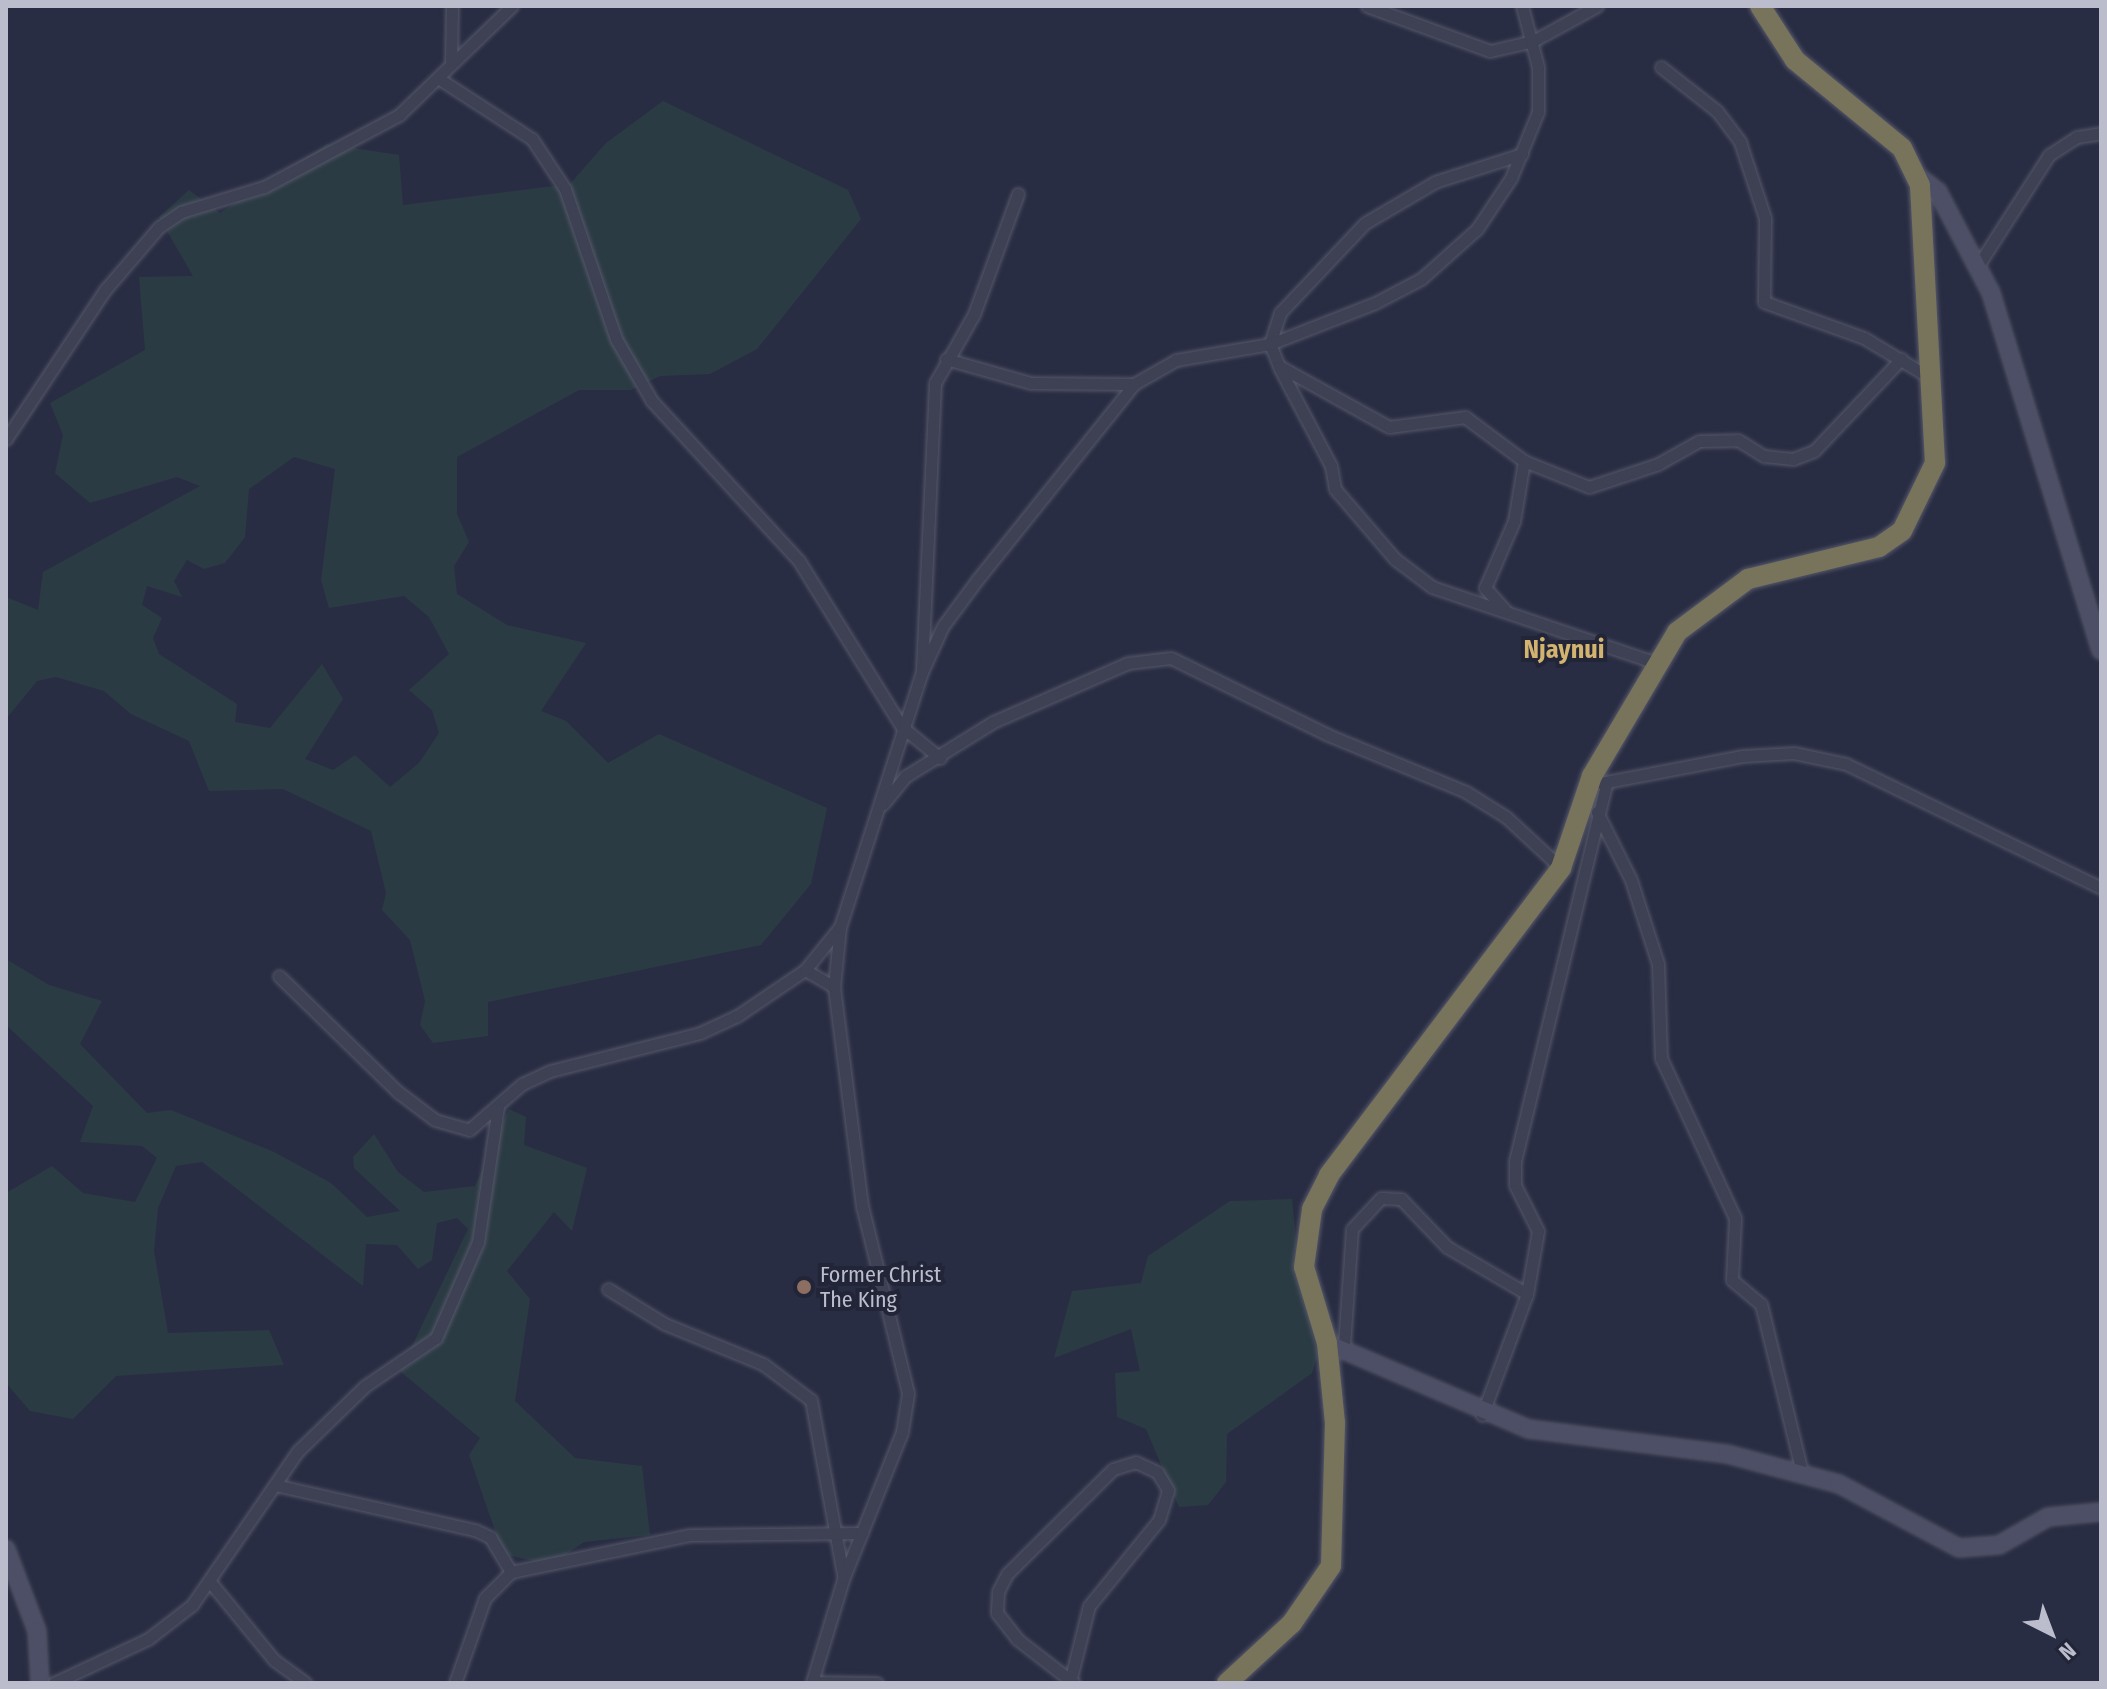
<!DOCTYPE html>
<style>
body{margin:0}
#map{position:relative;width:2107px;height:1689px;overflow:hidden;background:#292d43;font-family:"Fira Sans Condensed",sans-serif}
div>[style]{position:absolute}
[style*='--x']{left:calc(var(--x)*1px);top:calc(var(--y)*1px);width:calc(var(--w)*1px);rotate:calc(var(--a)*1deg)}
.green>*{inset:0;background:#2b3b44}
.roads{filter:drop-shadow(0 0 2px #56586a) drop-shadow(0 0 2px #56586a)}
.street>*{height:11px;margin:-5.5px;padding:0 5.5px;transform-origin:5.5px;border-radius:5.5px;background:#3d4153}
.secondary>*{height:16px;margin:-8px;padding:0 8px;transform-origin:8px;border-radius:8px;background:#4c4f65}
.highway>*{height:20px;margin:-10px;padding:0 10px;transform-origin:10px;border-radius:10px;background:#78745b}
.dots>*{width:22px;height:22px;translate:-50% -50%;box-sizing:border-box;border:4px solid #222538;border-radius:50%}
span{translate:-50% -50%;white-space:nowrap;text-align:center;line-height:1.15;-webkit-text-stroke:8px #222538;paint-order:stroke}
.poi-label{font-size:22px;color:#bbbdcc}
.left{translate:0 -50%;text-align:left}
.quarter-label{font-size:26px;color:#d2b470;font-weight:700}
.frame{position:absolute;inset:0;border:8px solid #bbbdcc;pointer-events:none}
.north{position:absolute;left:2011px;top:1593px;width:80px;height:80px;-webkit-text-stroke:6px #222538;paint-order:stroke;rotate:138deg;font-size:22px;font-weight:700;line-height:32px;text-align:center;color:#bbbdcc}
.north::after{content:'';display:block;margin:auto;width:28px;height:36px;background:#bbbdcc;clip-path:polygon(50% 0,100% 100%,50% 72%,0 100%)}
</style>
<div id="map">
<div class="green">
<div style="clip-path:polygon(evenodd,663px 101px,848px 190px,861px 219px,757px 349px,710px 374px,660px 376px,631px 390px,579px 390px,457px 457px,457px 514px,469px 542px,454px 566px,457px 594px,507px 625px,586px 643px,541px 711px,566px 721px,608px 763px,659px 734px,827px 808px,811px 884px,761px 945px,488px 1002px,488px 1036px,433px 1043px,420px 1025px,425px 1001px,410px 940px,382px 910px,386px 893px,371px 831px,283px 789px,209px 791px,189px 741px,131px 714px,104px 691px,56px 677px,37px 681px,6px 719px,6px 597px,38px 610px,43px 572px,200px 486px,177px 477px,90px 503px,55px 473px,63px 435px,50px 403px,145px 350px,139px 277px,193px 276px,159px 217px,189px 190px,220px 213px,327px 144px,399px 155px,403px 205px,570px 184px,606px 143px,663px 101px,294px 457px,335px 469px,321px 580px,329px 608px,404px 596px,429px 617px,449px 654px,409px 690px,432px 710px,439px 733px,419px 763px,390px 787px,355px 755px,333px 770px,305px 759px,343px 699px,322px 664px,270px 728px,235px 722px,237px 704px,159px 654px,153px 638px,162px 618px,142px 605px,147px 586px,182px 597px,174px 581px,187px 560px,204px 569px,225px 563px,245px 537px,249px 489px,294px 457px)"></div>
<div style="clip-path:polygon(6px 959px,49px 985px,102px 1001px,80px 1044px,147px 1113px,171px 1110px,274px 1152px,331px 1183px,367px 1217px,400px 1211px,354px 1168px,353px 1157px,374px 1134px,398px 1172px,424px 1192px,475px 1186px,509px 1109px,526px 1117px,524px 1145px,587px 1168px,572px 1231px,554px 1212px,507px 1271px,530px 1299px,515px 1401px,575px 1458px,642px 1466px,650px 1535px,584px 1542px,551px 1565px,503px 1554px,469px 1455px,480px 1438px,400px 1371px,468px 1229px,457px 1218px,437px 1223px,432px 1260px,418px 1269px,397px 1245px,366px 1244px,363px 1286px,202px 1162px,176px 1166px,158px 1208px,154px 1251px,168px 1333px,269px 1330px,284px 1365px,116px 1376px,73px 1419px,30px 1411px,6px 1383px,6px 1193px,52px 1166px,83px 1193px,135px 1202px,157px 1158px,142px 1146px,80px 1142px,93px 1106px,6px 1025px)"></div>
<div style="clip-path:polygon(1292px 1199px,1301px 1290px,1318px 1354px,1312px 1373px,1227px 1434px,1226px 1482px,1208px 1505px,1179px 1507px,1146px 1429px,1117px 1417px,1115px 1373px,1140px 1371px,1131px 1329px,1054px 1358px,1072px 1291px,1141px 1283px,1148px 1256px,1230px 1201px)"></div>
</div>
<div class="roads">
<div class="street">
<div style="--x:1367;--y:6;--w:131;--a:20.1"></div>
<div style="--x:1490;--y:51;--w:44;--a:-13.1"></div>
<div style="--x:1533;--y:41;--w:73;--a:-28.7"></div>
<div style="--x:451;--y:63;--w:57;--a:-89"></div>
<div style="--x:1661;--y:67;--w:71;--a:38.2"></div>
<div style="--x:1717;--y:111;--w:39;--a:53"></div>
<div style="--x:1740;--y:142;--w:80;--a:71.8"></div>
<div style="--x:1765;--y:218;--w:84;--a:90.7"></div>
<div style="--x:1764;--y:302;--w:106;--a:19.8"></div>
<div style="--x:1864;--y:338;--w:76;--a:31"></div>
<div style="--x:438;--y:78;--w:112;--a:33"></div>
<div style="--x:532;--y:139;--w:60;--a:56.6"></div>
<div style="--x:565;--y:189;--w:158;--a:71.2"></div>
<div style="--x:616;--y:339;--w:72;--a:59.9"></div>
<div style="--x:652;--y:401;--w:217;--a:47.4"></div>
<div style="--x:799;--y:561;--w:195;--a:58.2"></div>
<div style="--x:902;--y:727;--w:49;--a:39.2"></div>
<div style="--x:1522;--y:154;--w:91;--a:162.2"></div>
<div style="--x:1435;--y:182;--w:81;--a:149.6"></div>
<div style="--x:1365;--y:223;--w:124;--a:133.4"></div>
<div style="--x:1280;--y:313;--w:33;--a:108"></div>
<div style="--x:1270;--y:344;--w:24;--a:68"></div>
<div style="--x:1279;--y:366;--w:126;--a:29"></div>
<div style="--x:1389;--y:427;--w:77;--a:-7.5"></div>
<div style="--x:1465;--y:417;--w:74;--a:36.7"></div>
<div style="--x:1524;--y:461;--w:70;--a:21.8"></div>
<div style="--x:1589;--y:487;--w:73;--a:-18.4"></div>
<div style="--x:1658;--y:464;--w:47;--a:-29.3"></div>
<div style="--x:1699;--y:441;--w:39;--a:-1"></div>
<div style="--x:1738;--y:440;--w:31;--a:32"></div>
<div style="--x:1764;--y:456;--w:29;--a:6"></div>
<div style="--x:1793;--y:459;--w:22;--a:-21"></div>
<div style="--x:1814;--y:451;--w:127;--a:-46.6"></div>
<div style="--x:1979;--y:264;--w:130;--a:-57.3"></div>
<div style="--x:2049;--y:155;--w:33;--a:-33"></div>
<div style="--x:2077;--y:137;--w:24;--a:-9"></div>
<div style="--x:946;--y:359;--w:88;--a:15.8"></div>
<div style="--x:1031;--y:383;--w:103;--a:0.6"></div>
<div style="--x:1279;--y:367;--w:112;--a:62.3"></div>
<div style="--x:1331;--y:466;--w:23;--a:80"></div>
<div style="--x:1335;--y:489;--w:92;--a:49.4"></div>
<div style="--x:1395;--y:559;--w:46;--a:37.1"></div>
<div style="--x:1432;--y:587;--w:233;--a:18.7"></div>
<div style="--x:6;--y:439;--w:179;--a:-56.4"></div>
<div style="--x:105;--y:290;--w:83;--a:-49.4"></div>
<div style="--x:159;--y:227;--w:27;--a:-34"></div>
<div style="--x:181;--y:212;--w:87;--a:-16.8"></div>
<div style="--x:264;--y:187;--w:153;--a:-28.1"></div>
<div style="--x:399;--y:115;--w:157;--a:-44"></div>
<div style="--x:1505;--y:610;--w:30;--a:-132"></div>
<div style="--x:1485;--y:588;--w:73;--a:-66.6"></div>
<div style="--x:1514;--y:521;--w:61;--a:-80.5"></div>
<div style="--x:922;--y:670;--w:287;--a:-87.4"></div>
<div style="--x:935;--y:383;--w:79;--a:-60.5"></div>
<div style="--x:974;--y:314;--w:128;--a:-69.9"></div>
<div style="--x:1601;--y:783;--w:144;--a:-10.8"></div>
<div style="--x:1742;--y:756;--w:52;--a:-3.3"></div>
<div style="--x:1794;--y:753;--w:53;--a:11.9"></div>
<div style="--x:1846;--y:764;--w:284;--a:25.9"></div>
<div style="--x:883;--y:804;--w:36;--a:-51"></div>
<div style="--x:906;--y:776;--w:102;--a:-31.8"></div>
<div style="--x:993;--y:722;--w:147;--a:-23.6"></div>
<div style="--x:1128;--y:663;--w:43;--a:-6.6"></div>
<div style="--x:1171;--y:658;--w:175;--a:26.1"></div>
<div style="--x:1328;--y:735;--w:149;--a:22.4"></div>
<div style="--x:1466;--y:792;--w:47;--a:32"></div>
<div style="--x:1506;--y:817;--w:75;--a:42.8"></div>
<div style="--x:1597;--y:812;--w:76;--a:63.4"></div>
<div style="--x:1631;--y:880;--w:88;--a:72.2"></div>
<div style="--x:1658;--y:964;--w:94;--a:88.2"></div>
<div style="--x:1661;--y:1058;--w:176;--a:65.2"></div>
<div style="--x:1735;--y:1218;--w:62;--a:92.8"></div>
<div style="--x:1732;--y:1280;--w:38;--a:40"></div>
<div style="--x:1761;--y:1304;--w:173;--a:76.3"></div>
<div style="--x:805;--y:970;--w:34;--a:30"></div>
<div style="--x:279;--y:976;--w:166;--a:44.3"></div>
<div style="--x:398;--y:1092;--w:46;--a:37.1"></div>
<div style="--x:435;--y:1120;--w:35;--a:16"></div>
<div style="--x:469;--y:1130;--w:70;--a:-41"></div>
<div style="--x:522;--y:1084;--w:31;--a:-25"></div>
<div style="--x:550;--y:1071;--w:155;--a:-14.2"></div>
<div style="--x:700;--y:1033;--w:41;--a:-24.7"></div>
<div style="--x:737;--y:1016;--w:82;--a:-34.1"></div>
<div style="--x:805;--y:970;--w:55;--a:-50.9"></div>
<div style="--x:608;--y:1289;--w:67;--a:31.6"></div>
<div style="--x:665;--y:1324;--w:106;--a:22.2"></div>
<div style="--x:763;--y:1364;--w:60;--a:36.9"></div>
<div style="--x:811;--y:1400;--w:178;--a:79.6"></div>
<div style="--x:1344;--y:1346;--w:117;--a:-86.1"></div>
<div style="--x:1352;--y:1229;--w:42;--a:-46.9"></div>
<div style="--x:1381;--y:1198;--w:20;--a:3"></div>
<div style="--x:1401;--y:1199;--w:66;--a:46.2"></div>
<div style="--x:1447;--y:1247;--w:93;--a:30.4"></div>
<div style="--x:1482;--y:1415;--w:129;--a:-69.6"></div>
<div style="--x:1527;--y:1294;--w:64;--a:-80.1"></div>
<div style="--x:1538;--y:1231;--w:51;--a:-116.6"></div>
<div style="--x:1515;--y:1185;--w:24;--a:-90"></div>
<div style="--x:1515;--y:1161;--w:386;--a:-76.4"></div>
<div style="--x:275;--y:1485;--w:205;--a:12.7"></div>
<div style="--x:475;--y:1530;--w:17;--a:25"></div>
<div style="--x:490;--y:1537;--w:41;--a:59"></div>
<div style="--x:211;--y:1583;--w:99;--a:50.7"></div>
<div style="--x:274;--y:1660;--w:39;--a:36"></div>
<div style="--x:1071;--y:1678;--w:74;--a:-76"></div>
<div style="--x:1089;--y:1606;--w:111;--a:-50.9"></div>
<div style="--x:1159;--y:1520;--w:31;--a:-73"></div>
<div style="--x:1168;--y:1490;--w:21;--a:-121"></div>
<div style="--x:1157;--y:1472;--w:23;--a:-155"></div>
<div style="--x:1136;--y:1462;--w:24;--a:163"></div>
<div style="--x:1113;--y:1469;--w:149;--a:135.3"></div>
<div style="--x:1007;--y:1574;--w:20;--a:117"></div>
<div style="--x:998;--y:1592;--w:21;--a:93"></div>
<div style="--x:997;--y:1613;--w:33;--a:52"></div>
<div style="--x:1017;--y:1639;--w:72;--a:37.7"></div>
<div style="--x:54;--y:1683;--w:104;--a:-25.1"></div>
<div style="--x:148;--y:1639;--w:56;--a:-37.7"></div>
<div style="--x:192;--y:1605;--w:187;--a:-55.5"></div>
<div style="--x:298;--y:1451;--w:93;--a:-44.1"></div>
<div style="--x:365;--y:1386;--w:86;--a:-34.1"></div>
<div style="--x:436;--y:1338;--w:105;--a:-66.4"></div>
<div style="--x:478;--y:1242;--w:137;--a:-81.6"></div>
<div style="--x:455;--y:1683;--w:90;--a:-70.6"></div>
<div style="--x:485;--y:1598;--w:37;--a:-45"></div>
<div style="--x:511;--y:1572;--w:183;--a:-11.7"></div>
<div style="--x:690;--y:1535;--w:172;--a:-0.7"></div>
<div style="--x:877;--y:1683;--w:65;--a:-179.1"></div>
<div style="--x:812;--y:1682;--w:110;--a:-73.1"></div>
<div style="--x:844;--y:1577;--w:156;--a:-68.2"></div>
<div style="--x:902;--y:1432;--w:39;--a:-81"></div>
<div style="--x:908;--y:1393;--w:193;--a:-103.8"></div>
<div style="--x:862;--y:1206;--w:221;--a:-97.3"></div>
<div style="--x:834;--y:987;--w:60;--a:-84.3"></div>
<div style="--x:840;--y:927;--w:268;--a:-72.2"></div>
<div style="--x:922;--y:672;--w:51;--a:-65.5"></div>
<div style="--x:943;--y:626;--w:57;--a:-53.5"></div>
<div style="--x:977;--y:580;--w:251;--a:-51.3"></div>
<div style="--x:1134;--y:384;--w:48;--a:-29.7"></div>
<div style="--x:1176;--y:360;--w:95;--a:-9.7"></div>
<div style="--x:1270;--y:344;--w:113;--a:-21.3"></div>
<div style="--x:1375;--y:303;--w:52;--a:-27.6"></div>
<div style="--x:1421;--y:279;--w:75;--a:-41.8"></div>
<div style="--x:1477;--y:229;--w:61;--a:-56.3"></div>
<div style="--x:1511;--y:178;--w:71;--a:-67.8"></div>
<div style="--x:1538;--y:112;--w:45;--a:-90"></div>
<div style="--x:1538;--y:67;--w:63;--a:-104.7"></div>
</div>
<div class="secondary">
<div style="--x:1914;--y:173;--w:31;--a:38"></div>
<div style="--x:1938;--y:192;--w:114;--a:62.3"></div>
<div style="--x:1991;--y:293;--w:374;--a:72.9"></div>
<div style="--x:1327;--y:1343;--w:220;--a:23.1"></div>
<div style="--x:1529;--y:1429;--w:200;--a:7.2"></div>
<div style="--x:1727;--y:1454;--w:116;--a:15"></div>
<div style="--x:1839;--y:1484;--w:136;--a:28.1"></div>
<div style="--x:1959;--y:1548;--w:40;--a:-4.3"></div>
<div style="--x:1999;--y:1545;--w:56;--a:-29.7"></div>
<div style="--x:2048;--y:1517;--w:53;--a:-5.4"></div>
<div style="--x:6;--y:1549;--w:88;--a:69.3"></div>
<div style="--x:37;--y:1631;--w:52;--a:86.7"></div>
</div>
<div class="highway">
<div style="--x:1227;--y:1683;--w:88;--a:-42.7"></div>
<div style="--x:1292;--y:1623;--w:69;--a:-55.6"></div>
<div style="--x:1331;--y:1566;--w:143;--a:-88.4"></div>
<div style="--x:1335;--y:1423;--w:80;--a:-95.7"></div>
<div style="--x:1327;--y:1343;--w:79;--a:-106.8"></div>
<div style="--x:1304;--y:1267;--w:59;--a:-82.1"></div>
<div style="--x:1312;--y:1209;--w:38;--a:-63"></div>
<div style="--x:1329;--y:1175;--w:385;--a:-52.9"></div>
<div style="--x:1561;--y:868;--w:97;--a:-71.4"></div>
<div style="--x:1592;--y:776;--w:167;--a:-59.4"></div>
<div style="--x:1677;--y:632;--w:89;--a:-36.7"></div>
<div style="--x:1748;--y:579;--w:135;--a:-13.7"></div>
<div style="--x:1879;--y:547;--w:28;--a:-35"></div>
<div style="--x:1902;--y:531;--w:76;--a:-64.1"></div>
<div style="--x:1935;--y:463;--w:278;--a:-93.1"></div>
<div style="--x:1920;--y:185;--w:41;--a:-115.9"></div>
<div style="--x:1902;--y:148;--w:139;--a:-140.6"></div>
<div style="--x:1795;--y:60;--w:64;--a:-122.9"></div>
</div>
</div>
<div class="dots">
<div style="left:804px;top:1287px;background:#8d6e63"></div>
</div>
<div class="poi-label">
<span class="left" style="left:820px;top:1287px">Former Christ<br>The King</span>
</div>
<div class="quarter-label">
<span style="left:1564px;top:650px">Njaynui</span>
</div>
<div class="frame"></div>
<div class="north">N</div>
</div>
